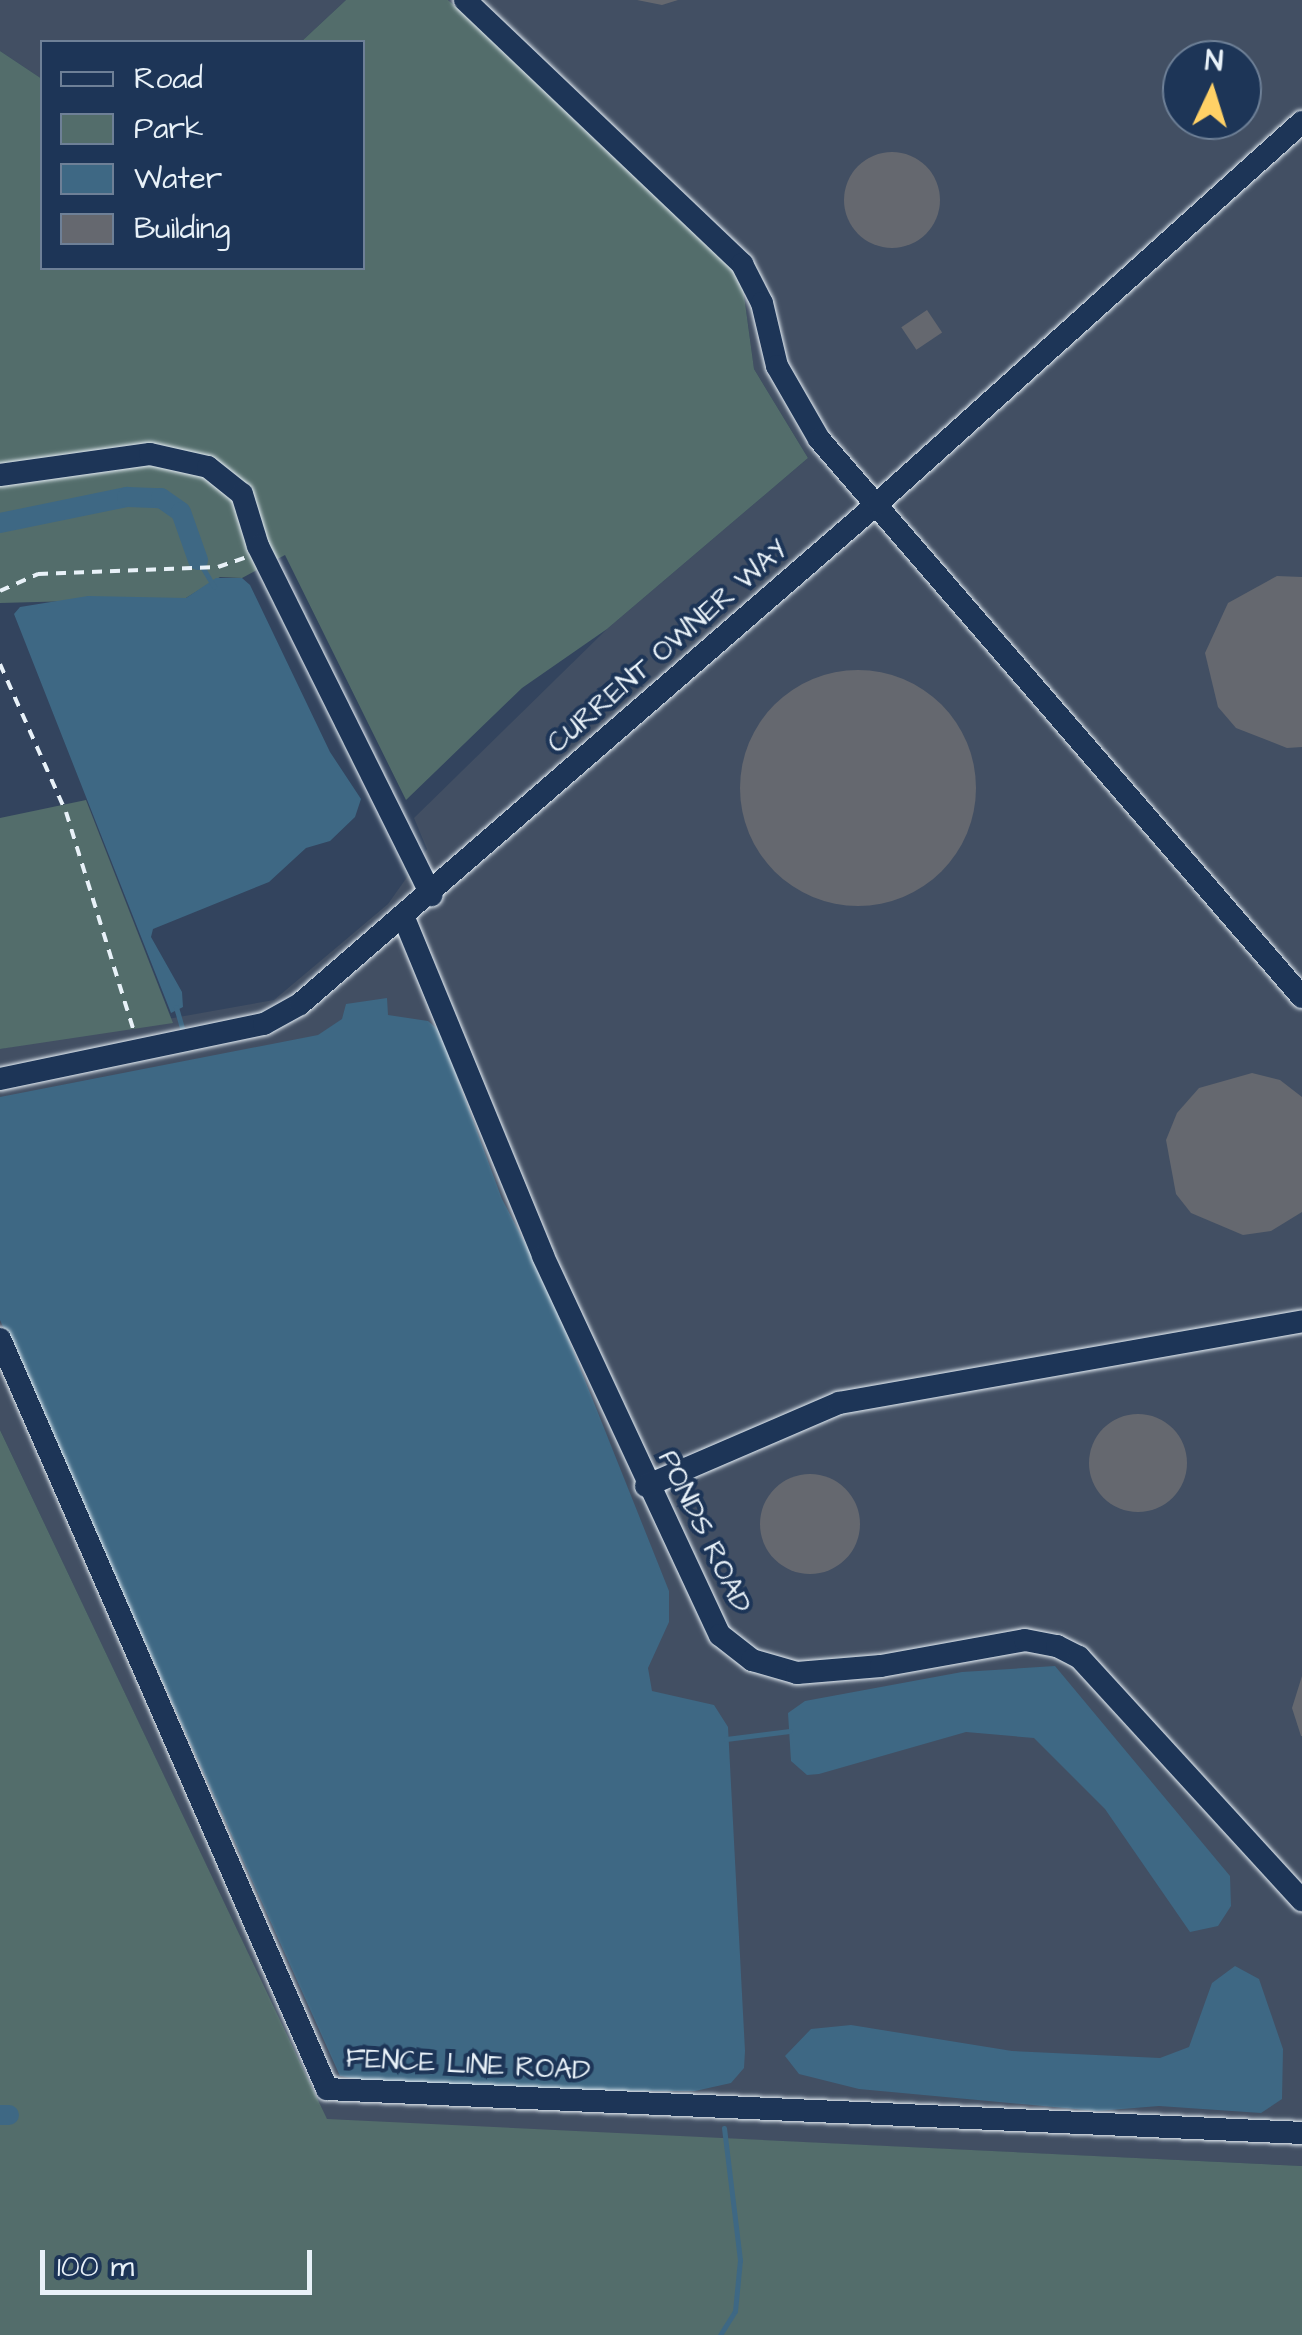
<!DOCTYPE html>
<style>
body{margin:0}
#map{position:relative;width:1302px;height:2335px;overflow:hidden;background:#33445e;font-family:"Architects Daughter",sans-serif}
div>[style]{position:absolute}
[style*='--x']{left:calc(var(--x)*1px);top:calc(var(--y)*1px);width:calc(var(--w)*1px);rotate:calc(var(--a)*1deg)}
.built>*{inset:0;background:#424f63}
.green>*{inset:0;background:#536d6b}
.water>*{inset:0;background:#3e6884}
.stream>*{height:5px;margin:-2.5px;padding:0 2.5px;transform-origin:2.5px;border-radius:2.5px;background:#3e6884}
.canal>*{height:20px;margin:-10px;padding:0 10px;transform-origin:10px;border-radius:10px;background:#3e6884}
.building>*{inset:0;background:#65686f;transform-origin:0 0}
.round{border-radius:50%}
.path>*{height:4px;margin-top:-2px;transform-origin:0;background:repeating-linear-gradient(90deg,#e8f1f8 0 10px,transparent 0 18px)}
.roads{filter:drop-shadow(0 0 2px #e8f1f8) drop-shadow(0 0 2px #e8f1f8)}
.minor>*{height:22px;margin:-11px;padding:0 11px;transform-origin:11px;border-radius:11px;background:#1d3557}
span{translate:-50% -50%;white-space:nowrap;text-align:center;line-height:1.15;-webkit-text-stroke:8px #1d3557;paint-order:stroke}
.street-label{font-size:28px;color:#e8f1f8}
.legend{position:absolute;left:40px;top:40px;width:325px;height:230px;box-sizing:border-box;background:#1d3557;border:2px solid #6e8097;margin:0;padding:12px 18px;list-style:none;font-size:30px;color:#e8f1f8}
.legend li{display:flex;align-items:center;gap:20px;height:50px}
.legend b{width:50px;border:2px solid #6e8097}
.north{position:absolute;left:1162px;top:40px;width:100px;height:100px;box-sizing:border-box;background:#1d3557;border:2px solid #6e8097;border-radius:50%;rotate:4deg;font-size:28px;font-weight:700;line-height:40px;text-align:center;color:#e8f1f8}
.north::after{content:'';display:block;margin:auto;width:35px;height:45px;background:#ffd166;clip-path:polygon(50% 0,100% 100%,50% 72%,0 100%)}
.scale{position:absolute;left:40px;top:2250px;width:272px;height:45px;box-sizing:border-box;border:5px solid #e8f1f8;border-top:0;padding-left:12px;font-size:30px;line-height:35px;white-space:nowrap;color:#e8f1f8;-webkit-text-stroke:8px #1d3557;paint-order:stroke}
</style>
<div id="map">
<div class="built">
<div style="clip-path:polygon(0 0,346px 0,301px 42px,42px 42px,42px 79px,0 51px)"></div>
<div style="clip-path:polygon(evenodd,448px 0,1302px 0,1302px 2166px,327px 2120px,0 1430px,0 1049px,274px 1000px,388px 904px,427px 849px,414px 818px,607px 629px,808px 458px,754px 369px,740px 266px,448px 0,1182px 60px,1242px 60px,1242px 120px,1182px 120px,1182px 60px)"></div>
</div>
<div class="green">
<div style="clip-path:polygon(346px 0,448px 0,740px 266px,754px 369px,808px 458px,607px 629px,522px 688px,406px 800px,285px 555px,242px 578px,220px 577px,186px 598px,0 603px,0 51px,42px 79px,42px 268px,362px 268px,362px 42px,301px 42px)"></div>
<div style="clip-path:polygon(86px 800px,173px 1023px,0 1049px,0 818px)"></div>
<div style="clip-path:polygon(0 1430px,327px 2119px,1302px 2166px,1302px 2335px,0 2335px)"></div>
</div>
<div class="water">
<div style="clip-path:polygon(216px 578px,242px 578px,250px 585px,330px 752px,361px 799px,355px 817px,330px 841px,306px 848px,269px 882px,153px 929px,151px 937px,182px 992px,183px 1007px,171px 1013px,14px 614px,20px 607px,88px 596px,186px 598px)"></div>
<div style="clip-path:polygon(387px 998px,388px 1015px,428px 1021px,440px 1031px,502px 1199px,547px 1285px,669px 1591px,669px 1622px,648px 1668px,652px 1691px,714px 1705px,728px 1727px,745px 2051px,744px 2068px,731px 2083px,695px 2091px,629px 2091px,391px 2085px,340px 2076px,0 1320px,0 1097px,318px 1035px,342px 1019px,346px 1004px)"></div>
<div style="clip-path:polygon(1055px 1666px,1230px 1876px,1231px 1906px,1218px 1926px,1190px 1932px,1105px 1809px,1034px 1738px,966px 1732px,819px 1774px,807px 1775px,791px 1761px,788px 1713px,805px 1701px,962px 1672px)"></div>
<div style="clip-path:polygon(1235px 1966px,1259px 1979px,1283px 2049px,1282px 2099px,1261px 2113px,1159px 2106px,1097px 2111px,859px 2089px,799px 2074px,785px 2056px,811px 2029px,851px 2025px,1012px 2051px,1160px 2058px,1189px 2047px,1212px 1983px)"></div>
</div>
<div class="stream">
<div style="--x:198;--y:560;--w:31;--a:59"></div>
<div style="--x:176;--y:1007;--w:29;--a:74"></div>
<div style="--x:726;--y:1739;--w:64;--a:-7.2"></div>
<div style="--x:720;--y:2335;--w:28;--a:-58"></div>
<div style="--x:735;--y:2311;--w:51;--a:-84.4"></div>
<div style="--x:740;--y:2260;--w:133;--a:-96.9"></div>
</div>
<div class="canal">
<div style="--x:0;--y:523;--w:130;--a:-11.6"></div>
<div style="--x:127;--y:497;--w:34;--a:2"></div>
<div style="--x:161;--y:498;--w:24;--a:35"></div>
<div style="--x:181;--y:512;--w:51;--a:70.5"></div>
<div style="--x:0;--y:2115;--w:9;--a:0"></div>
</div>
<div class="building">
<div style="clip-path:polygon(637px 0,678px 0,662px 5px)"></div>
<div class="round" style="left:844px;top:152px;width:96px;height:96px"></div>
<div style="left:927px;top:310px;width:27px;height:31px;rotate:56deg"></div>
<div style="clip-path:polygon(1277px 576px,1302px 577px,1302px 747px,1287px 748px,1236px 728px,1218px 707px,1205px 653px,1228px 603px)"></div>
<div class="round" style="left:740px;top:670px;width:236px;height:236px"></div>
<div style="clip-path:polygon(1252px 1073px,1280px 1080px,1302px 1097px,1302px 1212px,1271px 1231px,1243px 1235px,1191px 1213px,1176px 1194px,1166px 1140px,1177px 1113px,1199px 1088px)"></div>
<div class="round" style="left:1089px;top:1414px;width:98px;height:98px"></div>
<div class="round" style="left:760px;top:1474px;width:100px;height:100px"></div>
<div style="clip-path:polygon(1302px 1676px,1302px 1736px,1301px 1736px,1292px 1708px)"></div>
</div>
<div class="path">
<div style="--x:0;--y:591;--w:42;--a:-24.1"></div>
<div style="--x:38;--y:574;--w:180;--a:-2.2"></div>
<div style="--x:218;--y:567;--w:28;--a:-19"></div>
<div style="--x:0;--y:664;--w:162;--a:66"></div>
<div style="--x:66;--y:812;--w:230;--a:72.8"></div>
</div>
<div class="roads">
<div class="minor">
<div style="--x:465;--y:0;--w:383;--a:43.6"></div>
<div style="--x:742;--y:264;--w:44;--a:62.9"></div>
<div style="--x:762;--y:303;--w:65;--a:76.6"></div>
<div style="--x:777;--y:366;--w:84;--a:60.1"></div>
<div style="--x:819;--y:439;--w:738;--a:49.12"></div>
<div style="--x:0;--y:475;--w:151;--a:-8"></div>
<div style="--x:150;--y:454;--w:59;--a:12.6"></div>
<div style="--x:208;--y:467;--w:43;--a:38.5"></div>
<div style="--x:242;--y:494;--w:54;--a:72.9"></div>
<div style="--x:258;--y:546;--w:390;--a:63.6"></div>
<div style="--x:404;--y:918;--w:365;--a:67.6"></div>
<div style="--x:543;--y:1256;--w:418;--a:65"></div>
<div style="--x:720;--y:1635;--w:41;--a:38"></div>
<div style="--x:752;--y:1660;--w:47;--a:16.1"></div>
<div style="--x:797;--y:1673;--w:84;--a:-4.8"></div>
<div style="--x:881;--y:1666;--w:146;--a:-10.2"></div>
<div style="--x:1025;--y:1640;--w:33;--a:11"></div>
<div style="--x:1057;--y:1646;--w:25;--a:27"></div>
<div style="--x:1079;--y:1657;--w:330;--a:47.5"></div>
<div style="--x:0;--y:1079;--w:270;--a:-11.8"></div>
<div style="--x:264;--y:1024;--w:41;--a:-29.1"></div>
<div style="--x:300;--y:1004;--w:765;--a:-40.92"></div>
<div style="--x:878;--y:503;--w:570;--a:-41.94"></div>
<div style="--x:0;--y:1339;--w:818;--a:66.44"></div>
<div style="--x:327;--y:2089;--w:976;--a:2.58"></div>
<div style="--x:646;--y:1486;--w:210;--a:-23.3"></div>
<div style="--x:839;--y:1403;--w:470;--a:-10"></div>
</div>
</div>
<div class="street-label">
<span style="left:668px;top:647px;rotate:-41deg">CURRENT OWNER WAY</span>
<span style="left:704px;top:1532px;rotate:64deg">PONDS ROAD</span>
<span style="left:468px;top:2065px;rotate:3deg">FENCE LINE ROAD</span>
</div>
<ul class="legend">
<li><b style="height:12px;background:#1d3557"></b>Road</li>
<li><b style="height:28px;background:#536d6b"></b>Park</li>
<li><b style="height:28px;background:#3e6884"></b>Water</li>
<li><b style="height:28px;background:#65686f"></b>Building</li>
</ul>
<div class="north">N</div>
<div class="scale">100 m</div>
</div>
